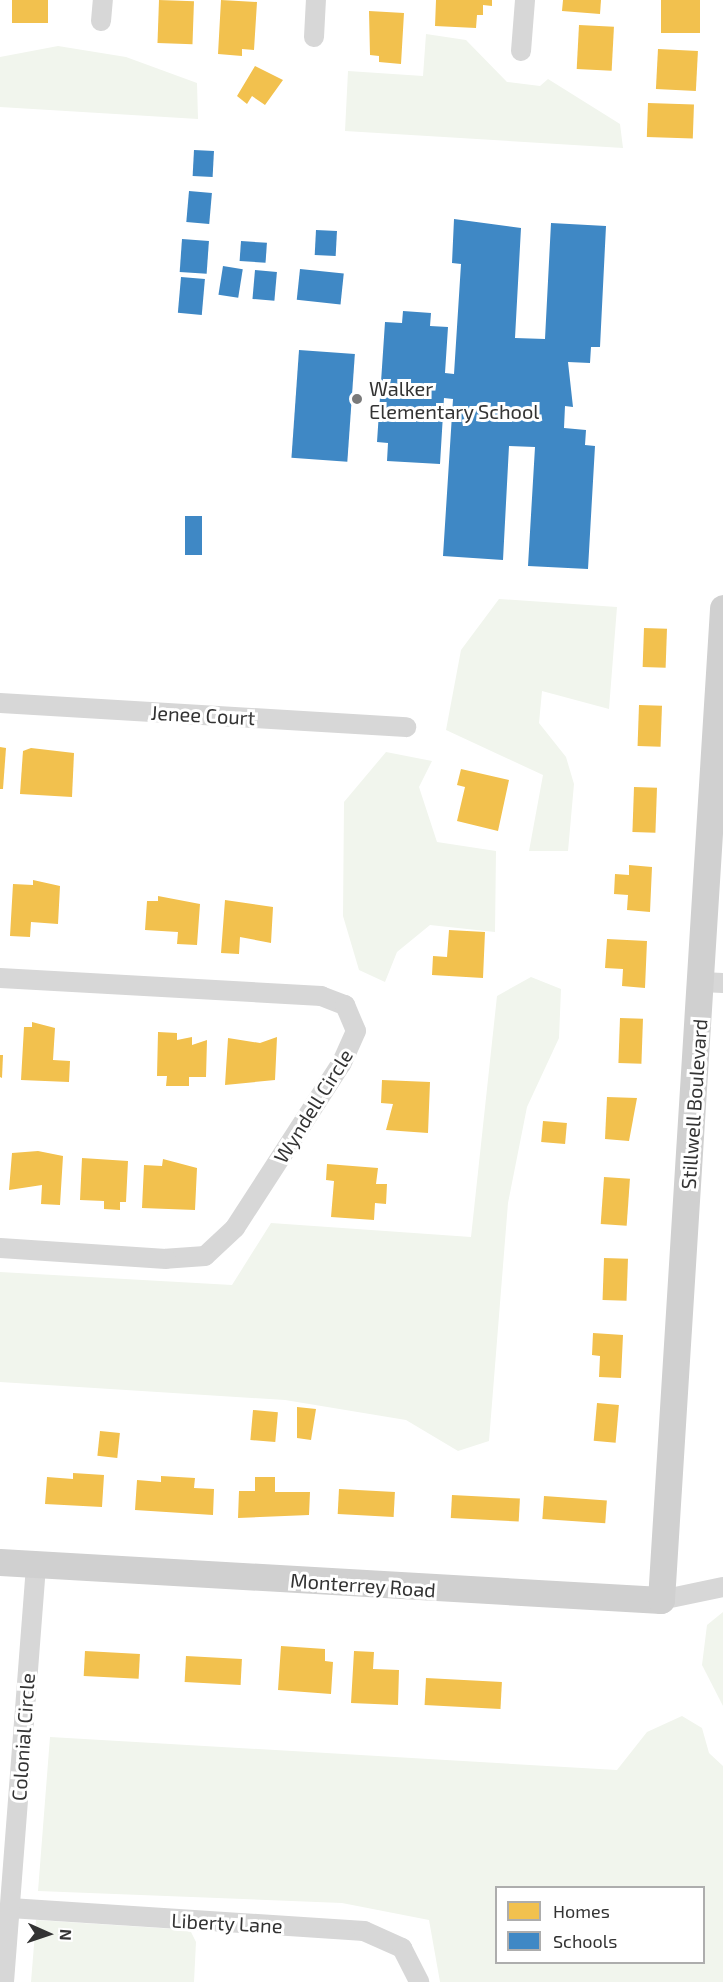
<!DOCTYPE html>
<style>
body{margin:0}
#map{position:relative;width:723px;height:1982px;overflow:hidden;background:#fff;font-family:"Exo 2",sans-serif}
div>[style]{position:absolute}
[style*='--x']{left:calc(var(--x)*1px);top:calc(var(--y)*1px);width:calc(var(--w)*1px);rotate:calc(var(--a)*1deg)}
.green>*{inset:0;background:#f1f5ed}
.homes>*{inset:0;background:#f2c14e;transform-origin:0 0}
.schools>*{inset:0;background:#3f88c5;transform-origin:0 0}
.street>*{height:20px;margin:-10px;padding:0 10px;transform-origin:10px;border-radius:10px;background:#d7d7d7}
.secondary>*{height:27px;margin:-13.5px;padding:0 13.5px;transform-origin:13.5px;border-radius:13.5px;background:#d0d0d0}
.dots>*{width:16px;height:16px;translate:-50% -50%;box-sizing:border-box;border:3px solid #fff;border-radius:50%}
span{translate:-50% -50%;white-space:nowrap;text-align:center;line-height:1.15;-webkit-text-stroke:6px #fff;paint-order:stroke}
.poi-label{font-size:20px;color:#333}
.left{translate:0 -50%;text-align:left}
.street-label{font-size:20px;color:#333}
.legend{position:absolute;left:495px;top:1886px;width:210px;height:78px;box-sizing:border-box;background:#fff;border:2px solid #adadad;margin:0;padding:8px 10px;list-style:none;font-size:18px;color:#333}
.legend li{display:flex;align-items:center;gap:12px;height:30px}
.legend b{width:30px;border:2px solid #adadad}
.north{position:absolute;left:18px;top:1904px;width:60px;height:60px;-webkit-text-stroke:4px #fff;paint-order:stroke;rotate:93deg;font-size:16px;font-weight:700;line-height:24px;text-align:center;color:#333}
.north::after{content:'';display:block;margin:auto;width:21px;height:27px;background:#333;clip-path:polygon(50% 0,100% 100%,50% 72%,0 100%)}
</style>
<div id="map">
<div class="green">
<div style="clip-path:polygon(426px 34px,466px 40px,507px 82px,540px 86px,548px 79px,620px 124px,623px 148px,345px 131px,348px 71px,423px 76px)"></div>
<div style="clip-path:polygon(58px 46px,126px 57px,197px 83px,198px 119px,0 107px,0 57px)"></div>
<div style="clip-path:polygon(499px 599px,617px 607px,609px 709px,542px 691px,539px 723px,566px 757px,574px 784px,568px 851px,529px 851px,543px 775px,446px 730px,461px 650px)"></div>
<div style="clip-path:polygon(386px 752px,432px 761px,419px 787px,437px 842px,496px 851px,495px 932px,430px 925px,397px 952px,385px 982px,359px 970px,343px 916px,344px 802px)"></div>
<div style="clip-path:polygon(531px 977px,561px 989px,559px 1038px,527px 1107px,508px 1203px,489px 1441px,458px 1451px,406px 1420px,285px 1400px,0 1382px,0 1272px,232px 1285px,271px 1223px,471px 1237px,497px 996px)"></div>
<div style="clip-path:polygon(723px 1612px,723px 1706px,702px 1665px,707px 1625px)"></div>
<div style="clip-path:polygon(evenodd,682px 1716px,702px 1728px,709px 1753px,723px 1766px,723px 1982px,440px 1982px,429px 1920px,342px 1903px,38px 1891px,50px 1737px,617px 1770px,647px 1732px,682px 1716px,496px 1888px,704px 1888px,704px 1962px,496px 1962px,496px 1888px)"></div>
<div style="clip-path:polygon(36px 1920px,190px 1930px,196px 1942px,194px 1982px,31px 1982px)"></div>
</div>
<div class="homes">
<div style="left:12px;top:0;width:36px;height:23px"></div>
<div style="left:159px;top:0;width:35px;height:43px;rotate:2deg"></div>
<div style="clip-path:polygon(221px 0,257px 2px,254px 50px,242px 49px,242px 56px,218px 54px)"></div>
<div style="clip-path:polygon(436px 0,492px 0,492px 6px,483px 5px,483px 15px,477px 15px,476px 28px,435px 26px)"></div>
<div style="clip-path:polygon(563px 0,601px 0,600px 14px,562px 11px)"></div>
<div style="left:661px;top:0;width:39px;height:33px"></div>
<div style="clip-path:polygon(369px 11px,404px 13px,401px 64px,379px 62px,379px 56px,370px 55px)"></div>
<div style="left:579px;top:25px;width:35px;height:44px;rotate:3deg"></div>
<div style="left:658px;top:49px;width:40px;height:40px;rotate:3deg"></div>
<div style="clip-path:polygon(255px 66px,283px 80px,265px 105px,252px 96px,247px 104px,237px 96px)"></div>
<div style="left:648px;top:103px;width:46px;height:34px;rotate:2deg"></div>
<div style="left:644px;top:628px;width:23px;height:39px;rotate:2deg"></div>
<div style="left:639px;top:705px;width:23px;height:41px;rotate:2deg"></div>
<div style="clip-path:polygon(0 747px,6px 748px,3px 789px,0 789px)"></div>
<div style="clip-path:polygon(31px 748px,74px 753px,72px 797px,20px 794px,23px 751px)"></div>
<div style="clip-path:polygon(461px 769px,509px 780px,498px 831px,457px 821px,465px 787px,457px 785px)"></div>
<div style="left:634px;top:787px;width:23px;height:45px;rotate:2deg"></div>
<div style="clip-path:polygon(629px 865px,652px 867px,650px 912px,627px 910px,628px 895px,614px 894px,615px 874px,629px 875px)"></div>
<div style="clip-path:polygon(33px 880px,60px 886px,58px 924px,31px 922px,30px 937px,10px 936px,13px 884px,33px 885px)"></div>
<div style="clip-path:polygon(158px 896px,200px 904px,197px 945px,177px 944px,178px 932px,145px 930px,147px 901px,158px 901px)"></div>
<div style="clip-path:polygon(225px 900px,273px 907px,271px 943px,240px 937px,239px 954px,221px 953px)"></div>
<div style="clip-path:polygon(449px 930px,485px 932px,483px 978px,432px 975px,433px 956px,447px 957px)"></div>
<div style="clip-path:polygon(607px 939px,647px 941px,645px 988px,622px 986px,623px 969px,605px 968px)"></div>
<div style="left:620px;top:1018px;width:23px;height:45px;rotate:2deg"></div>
<div style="clip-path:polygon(32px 1022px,55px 1028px,53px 1060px,70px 1061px,69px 1082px,21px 1080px,24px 1027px,32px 1027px)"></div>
<div style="clip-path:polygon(158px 1032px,177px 1033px,177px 1040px,192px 1037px,192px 1045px,207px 1040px,206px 1077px,189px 1077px,189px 1086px,166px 1086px,167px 1076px,157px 1076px)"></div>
<div style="clip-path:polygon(277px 1037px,275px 1080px,225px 1085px,228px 1038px,260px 1043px)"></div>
<div style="clip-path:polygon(0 1055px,3px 1055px,2px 1078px,0 1077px)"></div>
<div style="clip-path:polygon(382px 1080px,430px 1082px,428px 1133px,386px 1130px,393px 1104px,381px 1103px)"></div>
<div style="clip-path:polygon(607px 1097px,637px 1098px,629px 1141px,605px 1139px)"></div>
<div style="left:543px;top:1121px;width:24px;height:21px;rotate:5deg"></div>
<div style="clip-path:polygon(38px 1151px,63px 1156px,60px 1205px,41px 1204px,42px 1185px,9px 1190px,12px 1153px)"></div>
<div style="clip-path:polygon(82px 1158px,128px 1161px,126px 1202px,120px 1202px,120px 1210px,104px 1209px,104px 1201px,80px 1200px)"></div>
<div style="clip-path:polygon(163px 1159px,197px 1168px,195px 1210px,142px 1208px,144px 1165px,162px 1166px)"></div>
<div style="clip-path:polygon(327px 1164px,378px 1168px,376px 1184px,387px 1184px,386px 1204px,375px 1203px,374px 1220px,331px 1217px,334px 1181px,326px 1180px)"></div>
<div style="left:604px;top:1177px;width:26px;height:47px;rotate:4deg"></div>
<div style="left:604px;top:1258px;width:24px;height:42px;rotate:2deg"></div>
<div style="clip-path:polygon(593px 1333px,623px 1335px,621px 1378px,599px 1377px,600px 1356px,592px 1355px)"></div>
<div style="left:597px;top:1403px;width:22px;height:38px;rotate:5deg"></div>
<div style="clip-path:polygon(297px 1407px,316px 1409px,311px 1440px,297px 1438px)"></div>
<div style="left:253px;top:1410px;width:25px;height:30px;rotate:5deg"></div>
<div style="left:100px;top:1431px;width:20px;height:25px;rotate:6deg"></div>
<div style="clip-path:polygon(73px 1473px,104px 1475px,102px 1507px,45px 1504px,47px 1477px,73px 1479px)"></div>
<div style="clip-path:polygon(161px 1476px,195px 1478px,194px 1488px,214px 1489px,213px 1515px,135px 1510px,137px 1480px,161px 1482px)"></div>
<div style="clip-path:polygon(255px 1477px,275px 1477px,275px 1492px,310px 1492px,309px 1515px,238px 1518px,239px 1491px,255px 1491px)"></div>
<div style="left:339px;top:1489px;width:56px;height:25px;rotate:3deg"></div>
<div style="left:452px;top:1495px;width:68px;height:23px;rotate:3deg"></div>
<div style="left:544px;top:1496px;width:63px;height:23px;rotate:4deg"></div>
<div style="clip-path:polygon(281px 1646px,325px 1649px,325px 1661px,333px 1662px,331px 1694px,278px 1690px)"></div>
<div style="left:85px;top:1651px;width:55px;height:25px;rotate:3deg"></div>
<div style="clip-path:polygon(354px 1651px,374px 1652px,373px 1669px,399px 1670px,398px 1705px,351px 1703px)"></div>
<div style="left:186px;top:1656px;width:56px;height:26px;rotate:3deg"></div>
<div style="left:426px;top:1678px;width:76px;height:27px;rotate:3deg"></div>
</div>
<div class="schools">
<div style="left:194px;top:150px;width:20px;height:26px;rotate:3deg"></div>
<div style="left:189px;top:191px;width:23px;height:31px;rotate:5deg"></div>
<div style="clip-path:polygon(454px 219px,521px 228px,515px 338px,545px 339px,551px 223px,606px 226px,600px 347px,591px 347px,590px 363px,568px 362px,573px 407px,565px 406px,564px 428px,586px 430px,585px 445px,595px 446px,588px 569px,528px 566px,535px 447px,509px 446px,503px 560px,443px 556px,453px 399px,444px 398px,440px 464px,387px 461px,388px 443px,377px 442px,385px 322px,402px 323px,403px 311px,431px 313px,430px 326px,448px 327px,445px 373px,454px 374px,461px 264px,452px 263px)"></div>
<div style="left:316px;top:230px;width:21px;height:25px;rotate:3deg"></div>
<div style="left:182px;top:239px;width:27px;height:33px;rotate:4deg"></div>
<div style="left:241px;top:241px;width:26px;height:20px;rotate:4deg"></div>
<div style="left:223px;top:266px;width:20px;height:29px;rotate:9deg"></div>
<div style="left:300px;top:269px;width:44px;height:31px;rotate:6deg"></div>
<div style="left:255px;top:270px;width:22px;height:29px;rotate:5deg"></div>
<div style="left:181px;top:277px;width:24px;height:36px;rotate:5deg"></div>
<div style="left:299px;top:350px;width:56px;height:108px;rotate:4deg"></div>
<div style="left:185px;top:516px;width:17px;height:39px"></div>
</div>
<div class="street">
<div style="--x:101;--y:21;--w:21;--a:-85"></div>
<div style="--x:314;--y:37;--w:37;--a:-87"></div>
<div style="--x:521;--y:51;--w:51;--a:-85.5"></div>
<div style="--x:0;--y:703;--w:407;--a:3.4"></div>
<div style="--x:0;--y:978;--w:322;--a:3.2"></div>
<div style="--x:321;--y:996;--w:26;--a:21"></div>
<div style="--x:345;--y:1005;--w:28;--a:67"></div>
<div style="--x:356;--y:1031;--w:36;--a:114"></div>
<div style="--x:341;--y:1064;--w:195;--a:122.9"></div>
<div style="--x:235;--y:1228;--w:41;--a:137"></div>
<div style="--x:205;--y:1256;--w:39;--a:176"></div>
<div style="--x:166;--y:1259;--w:166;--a:-176.2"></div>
<div style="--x:702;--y:982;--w:21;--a:3"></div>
<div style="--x:661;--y:1600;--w:63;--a:-11.8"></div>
<div style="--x:10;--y:1908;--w:355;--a:3.7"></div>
<div style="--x:364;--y:1931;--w:42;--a:24.1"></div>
<div style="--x:402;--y:1948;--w:38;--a:63"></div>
<div style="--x:4;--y:1982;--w:419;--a:-85.6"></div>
</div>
<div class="secondary">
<div style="--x:0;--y:1562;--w:662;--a:3.29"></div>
<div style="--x:661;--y:1600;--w:994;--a:-86.42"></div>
</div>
<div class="dots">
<div style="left:357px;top:399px;background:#7a7a7a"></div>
</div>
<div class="poi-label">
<span class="left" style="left:369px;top:400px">Walker<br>Elementary School</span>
</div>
<div class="street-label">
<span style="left:203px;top:715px;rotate:3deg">Jenee Court</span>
<span style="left:694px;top:1104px;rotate:-86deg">Stillwell Boulevard</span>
<span style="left:313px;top:1106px;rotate:-58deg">Wyndell Circle</span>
<span style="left:363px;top:1585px;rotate:4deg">Monterrey Road</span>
<span style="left:23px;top:1737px;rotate:-86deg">Colonial Circle</span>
<span style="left:227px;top:1923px;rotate:3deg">Liberty Lane</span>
</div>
<ul class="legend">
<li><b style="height:16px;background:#f2c14e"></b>Homes</li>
<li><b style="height:16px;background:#3f88c5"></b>Schools</li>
</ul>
<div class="north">N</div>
</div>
